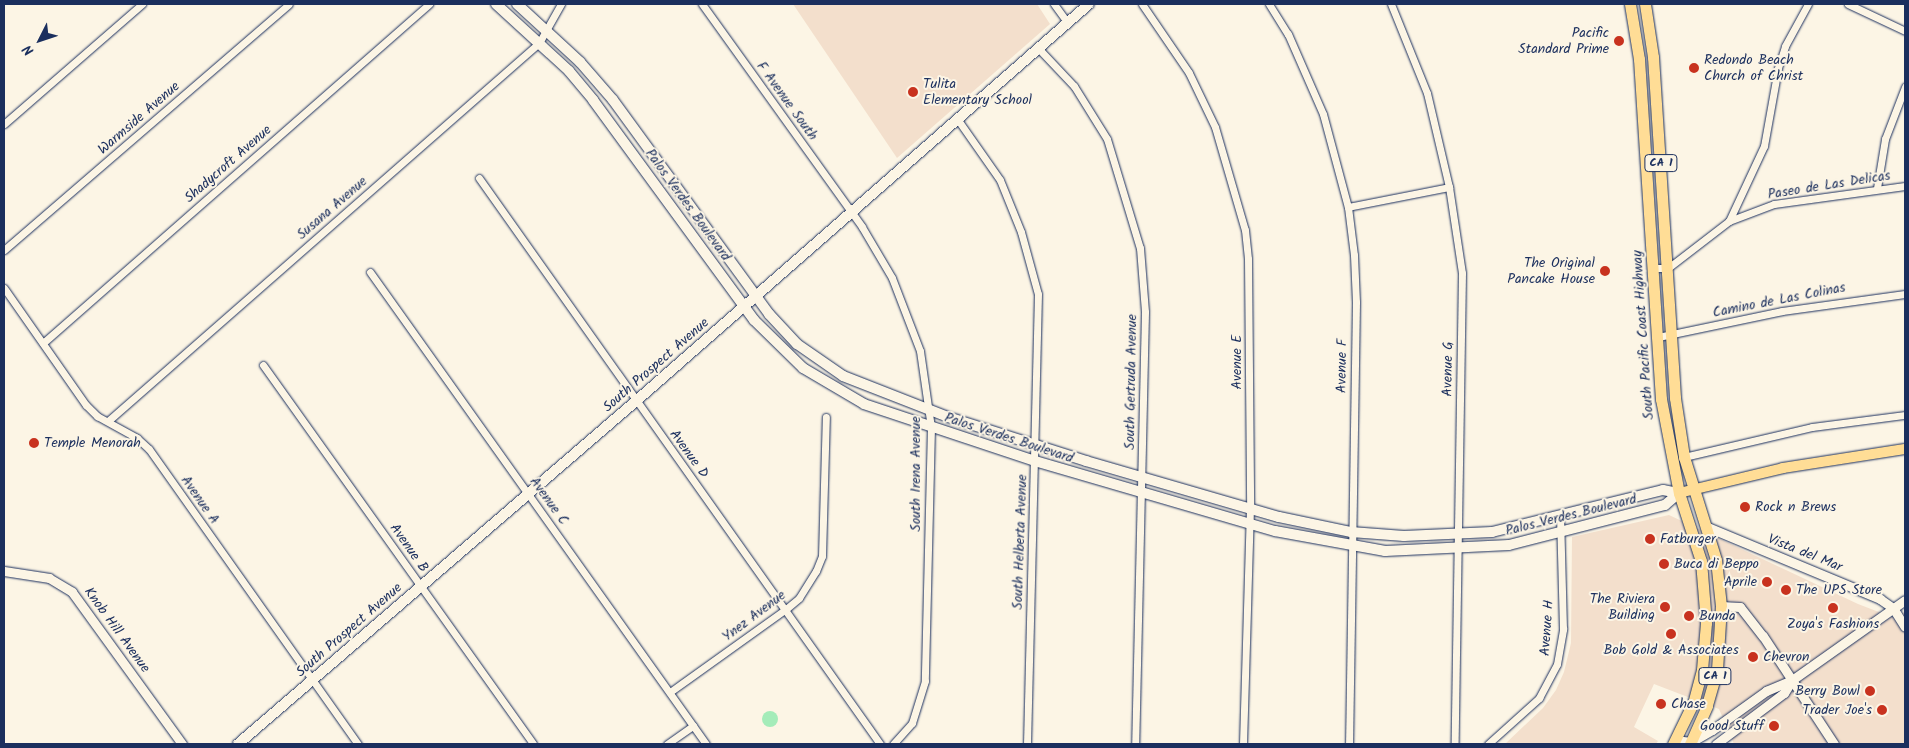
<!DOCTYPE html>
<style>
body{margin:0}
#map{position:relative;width:1909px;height:748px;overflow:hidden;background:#fcf5e5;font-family:Kalam,sans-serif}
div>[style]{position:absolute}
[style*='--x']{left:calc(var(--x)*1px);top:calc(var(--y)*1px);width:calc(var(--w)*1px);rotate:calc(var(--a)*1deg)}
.built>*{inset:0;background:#f3dfcc}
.green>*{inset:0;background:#a4ecb9}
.round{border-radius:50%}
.roads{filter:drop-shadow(0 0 1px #1b2f5e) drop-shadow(0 0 1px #1b2f5e)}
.minor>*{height:7px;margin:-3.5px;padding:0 3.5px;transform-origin:3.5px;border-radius:3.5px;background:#fcf5e5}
.tertiary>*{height:9px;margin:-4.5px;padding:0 4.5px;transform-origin:4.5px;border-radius:4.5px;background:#fcf5e5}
.secondary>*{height:10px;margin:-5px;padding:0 5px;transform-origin:5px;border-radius:5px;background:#fcf5e5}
.primary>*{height:10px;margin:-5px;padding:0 5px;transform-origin:5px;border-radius:5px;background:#ffdd96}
.trunk>*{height:11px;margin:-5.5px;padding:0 5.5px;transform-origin:5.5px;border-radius:5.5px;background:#ffdd96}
.dots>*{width:14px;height:14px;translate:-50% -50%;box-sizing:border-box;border:2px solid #fcf5e5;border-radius:50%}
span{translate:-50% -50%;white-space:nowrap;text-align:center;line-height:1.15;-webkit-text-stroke:4px #fcf5e5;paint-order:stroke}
.shield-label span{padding:1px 4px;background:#fcf5e5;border:1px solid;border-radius:4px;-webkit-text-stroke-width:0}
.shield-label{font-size:12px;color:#1b2f5e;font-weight:700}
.poi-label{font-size:14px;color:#1b2f5e}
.right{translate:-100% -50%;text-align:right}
.left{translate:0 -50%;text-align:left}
.street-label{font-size:14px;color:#1b2f5e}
.frame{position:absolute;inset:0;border:5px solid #1b2f5e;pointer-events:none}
.north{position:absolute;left:15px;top:15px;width:50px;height:50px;-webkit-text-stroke:4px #fcf5e5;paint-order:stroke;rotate:229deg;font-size:14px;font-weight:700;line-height:20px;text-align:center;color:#1b2f5e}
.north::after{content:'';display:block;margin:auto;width:18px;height:22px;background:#1b2f5e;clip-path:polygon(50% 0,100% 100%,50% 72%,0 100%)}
</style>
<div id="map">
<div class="built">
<div style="clip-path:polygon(793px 4px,1037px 4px,1050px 24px,897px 158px)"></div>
<div style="clip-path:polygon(1669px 515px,1858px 604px,1892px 617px,1905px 612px,1905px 744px,1734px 744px,1719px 709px,1654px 684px,1634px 727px,1658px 741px,1656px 744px,1505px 744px,1543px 708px,1556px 690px,1564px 672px,1571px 643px,1572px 537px)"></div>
</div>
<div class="green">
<div class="round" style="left:762px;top:711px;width:16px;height:16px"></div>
</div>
<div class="roads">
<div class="minor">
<div style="--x:702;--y:4;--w:274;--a:54.3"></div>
<div style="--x:862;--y:227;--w:59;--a:59.5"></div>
<div style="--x:892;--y:278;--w:78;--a:69"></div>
<div style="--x:920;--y:351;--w:77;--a:81.8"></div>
<div style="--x:931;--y:427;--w:254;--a:91.4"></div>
<div style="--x:925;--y:681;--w:44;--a:107.2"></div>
<div style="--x:912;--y:723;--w:28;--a:132"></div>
<div style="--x:1054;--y:4;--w:22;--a:54"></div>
<div style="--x:1142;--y:4;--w:83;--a:55.7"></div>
<div style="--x:1189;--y:73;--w:60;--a:64.3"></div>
<div style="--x:1215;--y:127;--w:107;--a:73.8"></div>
<div style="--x:1245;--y:230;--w:29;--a:84"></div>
<div style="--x:1248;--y:259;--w:249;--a:89.5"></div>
<div style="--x:1250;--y:508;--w:236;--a:91.7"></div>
<div style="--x:1269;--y:4;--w:36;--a:58"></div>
<div style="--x:1288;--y:34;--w:87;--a:66.4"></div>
<div style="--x:1323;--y:114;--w:96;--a:75"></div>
<div style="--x:1348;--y:207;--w:48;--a:82.9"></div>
<div style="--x:1354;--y:255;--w:47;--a:87.6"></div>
<div style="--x:1356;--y:302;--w:442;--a:90.9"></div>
<div style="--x:1391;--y:4;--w:96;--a:68"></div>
<div style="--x:1427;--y:93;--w:97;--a:76.8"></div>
<div style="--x:1449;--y:187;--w:87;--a:81.4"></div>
<div style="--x:1462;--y:273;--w:471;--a:90.9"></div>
<div style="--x:1848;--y:4;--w:63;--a:25.3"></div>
<div style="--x:1039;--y:49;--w:51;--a:46.6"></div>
<div style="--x:1074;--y:86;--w:62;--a:58.1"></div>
<div style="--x:1107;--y:139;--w:114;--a:73.2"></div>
<div style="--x:1140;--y:248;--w:64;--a:85.5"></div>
<div style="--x:1145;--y:312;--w:432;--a:91.3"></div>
<div style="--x:958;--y:120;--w:73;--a:55"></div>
<div style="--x:1000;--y:180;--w:56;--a:68"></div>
<div style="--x:1021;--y:232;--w:64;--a:74.7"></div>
<div style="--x:1038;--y:294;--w:450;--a:91.4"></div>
<div style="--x:4;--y:124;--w:183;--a:-41"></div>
<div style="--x:479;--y:178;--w:694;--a:54.68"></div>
<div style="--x:1877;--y:188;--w:50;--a:-80.7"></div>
<div style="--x:1885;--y:139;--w:56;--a:-69"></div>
<div style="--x:1348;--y:207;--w:103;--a:-11.2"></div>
<div style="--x:1729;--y:221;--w:48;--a:-20.7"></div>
<div style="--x:1774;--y:204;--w:132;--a:-7.8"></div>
<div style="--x:4;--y:250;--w:376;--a:-40.8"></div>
<div style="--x:1653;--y:268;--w:15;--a:0"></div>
<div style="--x:1668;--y:268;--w:77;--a:-37.6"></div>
<div style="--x:1729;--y:221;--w:83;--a:-65"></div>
<div style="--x:1764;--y:146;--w:79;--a:-79.8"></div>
<div style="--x:1778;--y:68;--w:23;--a:-72"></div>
<div style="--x:1785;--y:46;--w:48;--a:-61.3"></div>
<div style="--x:370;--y:272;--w:579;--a:54.55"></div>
<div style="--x:4;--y:288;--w:143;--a:55"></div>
<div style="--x:86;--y:405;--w:16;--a:45"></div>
<div style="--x:97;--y:416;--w:46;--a:28.8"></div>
<div style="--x:137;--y:438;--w:16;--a:43"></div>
<div style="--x:149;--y:449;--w:362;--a:54.7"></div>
<div style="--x:1658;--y:337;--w:127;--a:-11.8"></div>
<div style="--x:1782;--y:311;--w:124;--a:-7.9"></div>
<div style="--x:43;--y:343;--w:514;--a:-41.29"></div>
<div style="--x:263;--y:365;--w:465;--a:54.5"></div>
<div style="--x:108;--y:421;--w:573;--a:-41.25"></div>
<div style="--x:539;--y:43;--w:45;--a:-60.6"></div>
<div style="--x:1684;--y:457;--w:131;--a:-13.2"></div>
<div style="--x:1812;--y:427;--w:94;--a:-7.4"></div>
<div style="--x:670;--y:692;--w:143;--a:-35.6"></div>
<div style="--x:786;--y:609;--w:17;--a:-40"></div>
<div style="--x:799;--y:598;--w:32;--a:-58"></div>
<div style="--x:816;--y:571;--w:16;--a:-68"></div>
<div style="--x:822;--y:556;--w:139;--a:-88.4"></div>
<div style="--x:667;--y:744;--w:32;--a:-35"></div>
<div style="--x:1488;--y:744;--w:69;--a:-42"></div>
<div style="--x:1539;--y:698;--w:38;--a:-62"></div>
<div style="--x:1557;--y:664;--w:36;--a:-80"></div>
<div style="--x:1563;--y:629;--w:112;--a:-91.5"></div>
</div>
<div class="tertiary">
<div style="--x:1705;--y:526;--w:190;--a:22.6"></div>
<div style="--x:1880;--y:599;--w:16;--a:35"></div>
<div style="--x:1893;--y:608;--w:22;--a:58"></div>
<div style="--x:4;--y:571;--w:46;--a:8.8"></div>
<div style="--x:49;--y:578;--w:27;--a:31"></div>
<div style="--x:72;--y:592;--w:188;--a:54.1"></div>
<div style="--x:1721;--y:606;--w:19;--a:3"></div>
<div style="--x:1740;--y:607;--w:37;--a:52"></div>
<div style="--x:1763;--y:636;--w:129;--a:56.7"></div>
<div style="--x:1675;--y:740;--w:16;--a:7"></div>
<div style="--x:1691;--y:742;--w:24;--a:-30"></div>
<div style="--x:1712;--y:730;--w:67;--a:-35.8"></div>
<div style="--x:1766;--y:691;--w:28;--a:-23"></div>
<div style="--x:1792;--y:680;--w:138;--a:-35.3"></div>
<div style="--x:1716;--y:744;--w:85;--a:-36.9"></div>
<div style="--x:1784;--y:693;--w:15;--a:-58"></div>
</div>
<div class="secondary">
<div style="--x:496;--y:4;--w:99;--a:42.5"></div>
<div style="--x:569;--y:71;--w:38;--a:50"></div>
<div style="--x:593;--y:100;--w:273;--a:53.8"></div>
<div style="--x:754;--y:320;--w:69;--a:44.4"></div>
<div style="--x:803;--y:368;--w:71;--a:30.5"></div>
<div style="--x:864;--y:404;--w:180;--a:18.4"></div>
<div style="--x:1035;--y:461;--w:250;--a:16.3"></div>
<div style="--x:1275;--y:531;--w:112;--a:10.3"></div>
<div style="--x:1385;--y:551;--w:124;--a:-2.8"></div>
<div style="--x:1509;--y:545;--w:161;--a:-14.4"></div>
<div style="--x:1665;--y:505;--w:18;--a:-41"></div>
<div style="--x:517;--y:4;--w:86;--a:42.6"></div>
<div style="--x:580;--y:62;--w:50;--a:49"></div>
<div style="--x:613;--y:100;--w:265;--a:53.9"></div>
<div style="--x:769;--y:314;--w:41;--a:47"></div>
<div style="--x:797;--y:344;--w:56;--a:34.8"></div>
<div style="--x:843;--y:376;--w:113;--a:21.3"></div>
<div style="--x:948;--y:417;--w:145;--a:17.7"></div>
<div style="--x:1086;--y:461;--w:201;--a:16.2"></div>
<div style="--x:1279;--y:517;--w:74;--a:11.8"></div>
<div style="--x:1351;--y:532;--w:53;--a:4.3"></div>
<div style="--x:1404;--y:536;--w:88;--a:-2.6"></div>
<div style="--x:1492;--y:532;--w:176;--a:-13.8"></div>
<div style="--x:1663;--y:490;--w:16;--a:11"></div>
<div style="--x:238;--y:744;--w:525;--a:-40.76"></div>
<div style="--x:636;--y:401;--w:602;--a:-41.23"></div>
</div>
<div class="primary">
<div style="--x:1679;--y:493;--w:107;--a:-13.5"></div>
<div style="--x:1783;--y:468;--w:123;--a:-8.9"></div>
</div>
<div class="trunk">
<div style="--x:1630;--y:4;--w:56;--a:80.7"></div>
<div style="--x:1639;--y:59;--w:341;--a:86.3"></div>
<div style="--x:1661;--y:399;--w:96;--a:79.2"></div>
<div style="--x:1679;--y:493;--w:71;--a:72.1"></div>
<div style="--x:1701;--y:561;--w:62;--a:85.4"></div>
<div style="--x:1706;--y:623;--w:47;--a:94.9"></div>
<div style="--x:1702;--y:670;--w:34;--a:105"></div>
<div style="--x:1693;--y:703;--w:46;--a:116"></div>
<div style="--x:1645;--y:4;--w:54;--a:81.4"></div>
<div style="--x:1653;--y:57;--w:342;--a:86.3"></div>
<div style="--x:1675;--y:398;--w:60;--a:81.3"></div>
<div style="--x:1684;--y:457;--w:108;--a:72.7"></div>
<div style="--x:1716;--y:560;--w:46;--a:83.8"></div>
<div style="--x:1721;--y:606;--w:64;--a:93.6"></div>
<div style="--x:1717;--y:670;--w:37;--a:106"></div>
<div style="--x:1707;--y:706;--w:42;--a:114.1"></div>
</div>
</div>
<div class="dots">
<div style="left:1619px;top:41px;background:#c8321e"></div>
<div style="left:1694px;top:68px;background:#c8321e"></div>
<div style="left:913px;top:92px;background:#c8321e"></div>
<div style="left:1605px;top:271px;background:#c8321e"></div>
<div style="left:34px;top:443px;background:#c8321e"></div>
<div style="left:1745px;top:507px;background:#c8321e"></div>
<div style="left:1650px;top:539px;background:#c8321e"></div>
<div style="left:1664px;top:564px;background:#c8321e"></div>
<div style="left:1767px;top:582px;background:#c8321e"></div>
<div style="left:1786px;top:590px;background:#c8321e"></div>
<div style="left:1665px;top:607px;background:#c8321e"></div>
<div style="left:1833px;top:608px;background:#c8321e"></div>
<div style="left:1689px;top:616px;background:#c8321e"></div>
<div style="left:1671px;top:634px;background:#c8321e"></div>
<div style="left:1753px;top:657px;background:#c8321e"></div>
<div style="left:1870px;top:691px;background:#c8321e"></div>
<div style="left:1661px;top:704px;background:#c8321e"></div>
<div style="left:1882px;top:710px;background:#c8321e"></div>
<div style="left:1774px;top:726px;background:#c8321e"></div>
</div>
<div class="shield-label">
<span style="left:1661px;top:163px">CA 1</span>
<span style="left:1715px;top:676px">CA 1</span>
</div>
<div class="poi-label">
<span class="right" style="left:1609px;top:41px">Pacific<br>Standard Prime</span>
<span class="left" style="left:1704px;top:68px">Redondo Beach<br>Church of Christ</span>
<span class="left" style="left:923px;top:92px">Tulita<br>Elementary School</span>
<span class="right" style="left:1595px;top:271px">The Original<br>Pancake House</span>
<span class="left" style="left:44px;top:443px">Temple Menorah</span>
<span class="left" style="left:1755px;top:507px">Rock n Brews</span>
<span class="left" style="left:1660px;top:539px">Fatburger</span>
<span class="left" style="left:1674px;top:564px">Buca di Beppo</span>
<span class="right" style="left:1757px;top:582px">Aprile</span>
<span class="left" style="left:1796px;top:590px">The UPS Store</span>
<span class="right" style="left:1655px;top:607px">The Riviera<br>Building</span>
<span class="left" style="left:1699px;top:616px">Bunda</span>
<span style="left:1833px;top:624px">Zoya's Fashions</span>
<span style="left:1671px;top:650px">Bob Gold &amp; Associates</span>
<span class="left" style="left:1763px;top:657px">Chevron</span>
<span class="right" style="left:1860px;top:691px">Berry Bowl</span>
<span class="left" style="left:1671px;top:704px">Chase</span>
<span class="right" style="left:1872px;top:710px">Trader Joe's</span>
<span class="right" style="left:1764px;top:726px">Good Stuff</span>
</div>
<div class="street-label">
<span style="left:787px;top:101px;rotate:54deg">F Avenue South</span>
<span style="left:139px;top:118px;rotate:-41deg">Warmside Avenue</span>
<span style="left:228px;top:164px;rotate:-41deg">Shadycroft Avenue</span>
<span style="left:1829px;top:185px;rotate:-9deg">Paseo de Las Delicas</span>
<span style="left:688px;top:205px;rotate:54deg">Palos Verdes Boulevard</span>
<span style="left:332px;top:208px;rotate:-41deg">Susana Avenue</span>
<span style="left:1779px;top:300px;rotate:-11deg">Camino de Las Colinas</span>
<span style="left:1643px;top:335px;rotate:-94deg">South Pacific Coast Highway</span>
<span style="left:1237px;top:362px;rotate:-90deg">Avenue E</span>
<span style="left:656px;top:365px;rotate:-41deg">South Prospect Avenue</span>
<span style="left:1342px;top:366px;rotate:-89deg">Avenue F</span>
<span style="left:1448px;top:369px;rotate:-89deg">Avenue G</span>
<span style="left:1131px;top:382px;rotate:-89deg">South Gertruda Avenue</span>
<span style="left:1009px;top:438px;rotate:18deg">Palos Verdes Boulevard</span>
<span style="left:689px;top:454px;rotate:54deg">Avenue D</span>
<span style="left:916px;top:474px;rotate:-90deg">South Irena Avenue</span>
<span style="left:200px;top:500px;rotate:55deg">Avenue A</span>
<span style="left:549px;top:501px;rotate:54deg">Avenue C</span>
<span style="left:1571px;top:515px;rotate:-14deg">Palos Verdes Boulevard</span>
<span style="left:1020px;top:542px;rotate:-88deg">South Helberta Avenue</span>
<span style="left:409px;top:548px;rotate:55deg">Avenue B</span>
<span style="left:1805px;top:553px;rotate:22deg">Vista del Mar</span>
<span style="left:754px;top:616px;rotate:-37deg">Ynez Avenue</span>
<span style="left:1547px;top:628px;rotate:-86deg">Avenue H</span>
<span style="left:117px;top:630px;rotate:54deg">Knob Hill Avenue</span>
<span style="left:349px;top:630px;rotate:-41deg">South Prospect Avenue</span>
</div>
<div class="frame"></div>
<div class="north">N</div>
</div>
